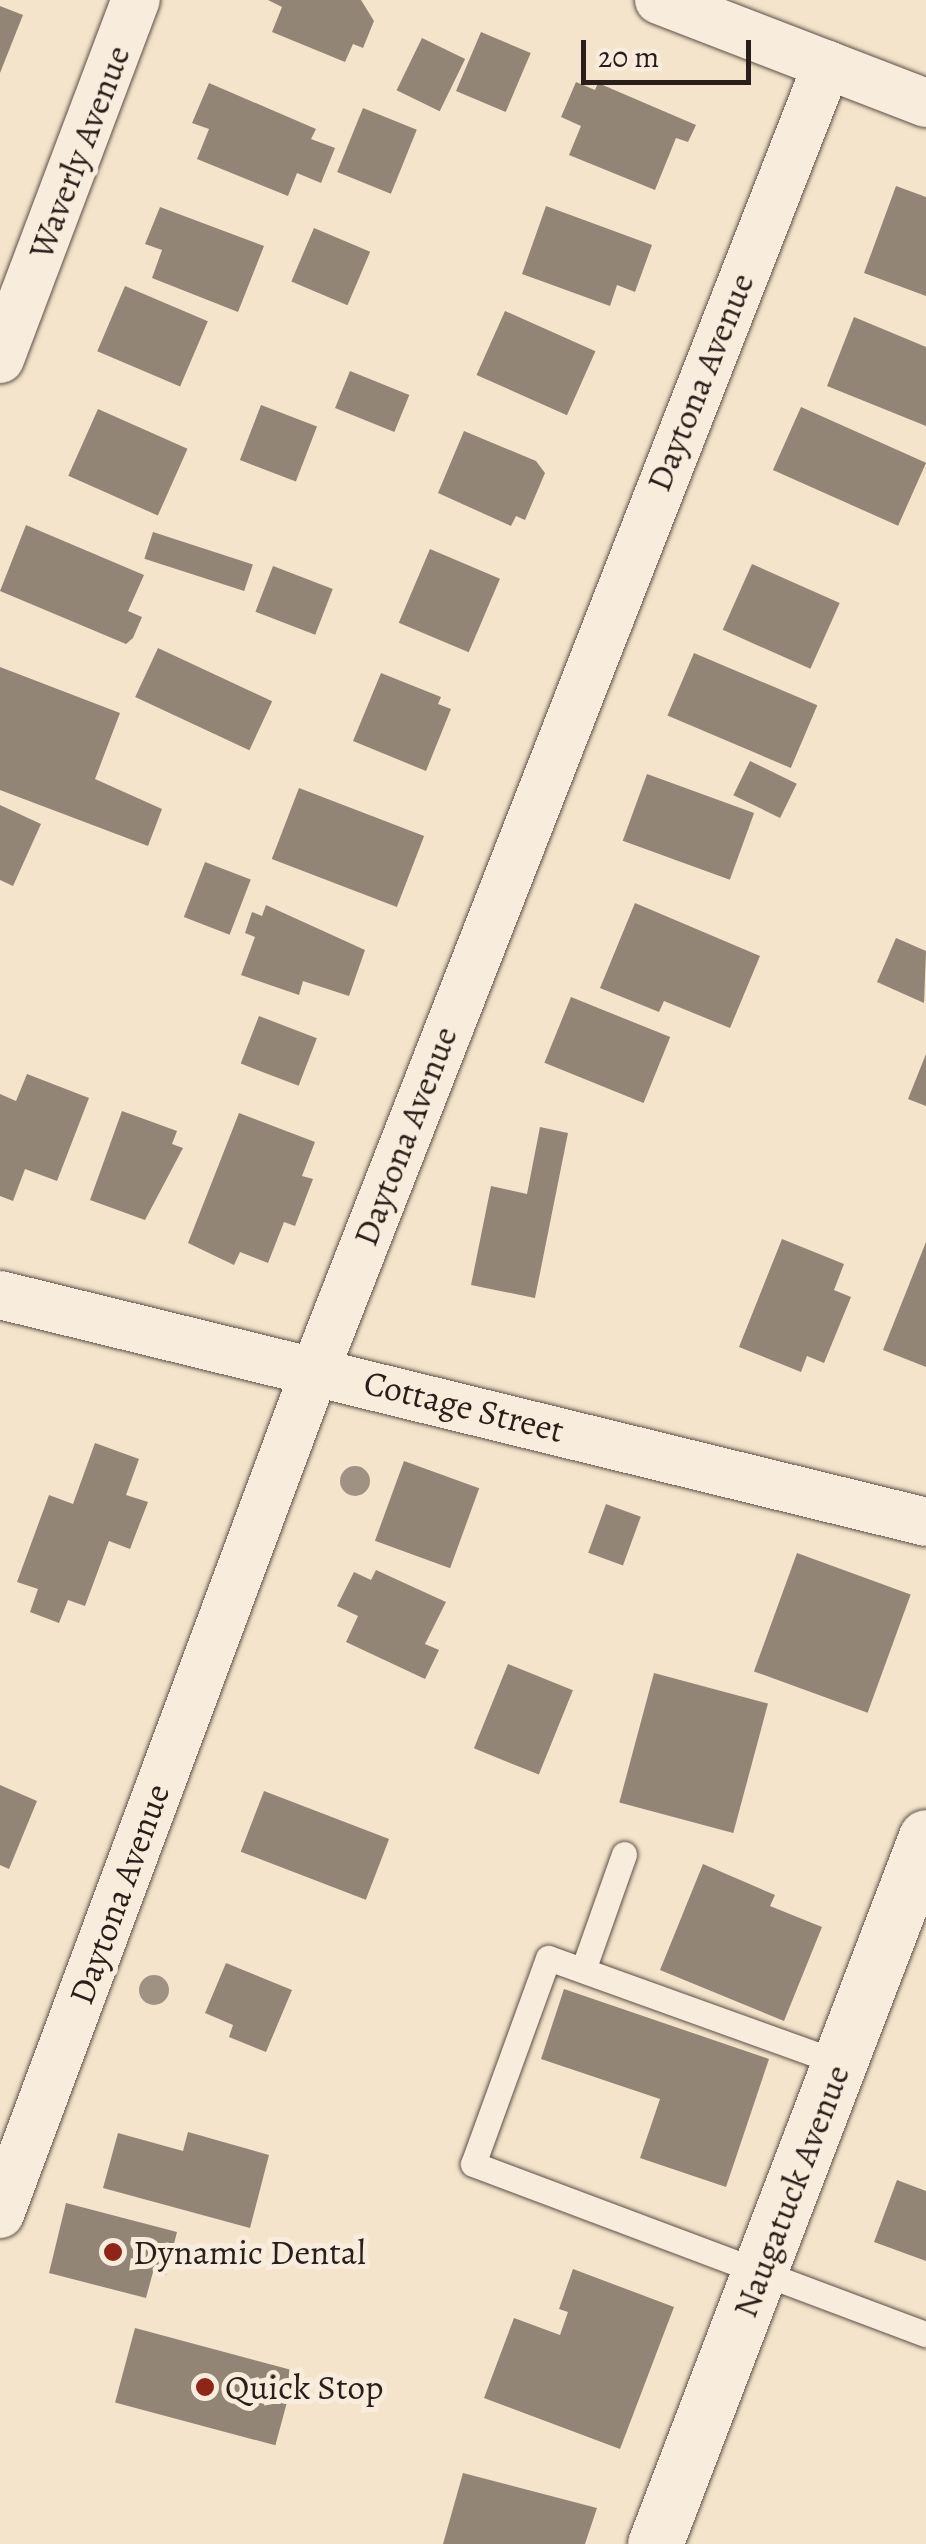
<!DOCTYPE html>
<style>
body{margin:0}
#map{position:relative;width:926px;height:2544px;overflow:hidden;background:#f4e4cb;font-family:Alegreya,serif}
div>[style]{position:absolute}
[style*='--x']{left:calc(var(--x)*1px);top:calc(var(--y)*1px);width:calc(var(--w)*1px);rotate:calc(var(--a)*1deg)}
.building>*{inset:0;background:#938576;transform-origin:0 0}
.roads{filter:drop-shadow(0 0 2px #5c5046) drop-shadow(0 0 2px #5c5046)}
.lane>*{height:25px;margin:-12.5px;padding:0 12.5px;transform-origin:12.5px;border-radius:12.5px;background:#f8eddd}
.street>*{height:48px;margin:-24px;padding:0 24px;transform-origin:24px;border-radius:24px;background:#f8eddd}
.secondary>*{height:55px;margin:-27.5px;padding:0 27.5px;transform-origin:27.5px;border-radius:27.5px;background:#f8eddd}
.trees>*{width:30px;height:30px;margin:-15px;border-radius:50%;background:#a09282}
.dots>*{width:28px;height:28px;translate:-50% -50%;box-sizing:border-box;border:5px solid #f8eddd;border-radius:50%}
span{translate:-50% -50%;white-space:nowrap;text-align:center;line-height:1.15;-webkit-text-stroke:10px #f8eddd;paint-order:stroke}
.street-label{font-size:35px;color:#2a1e1a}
.poi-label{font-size:35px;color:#2a1e1a}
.left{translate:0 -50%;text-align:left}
.scale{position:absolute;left:581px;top:40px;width:170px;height:45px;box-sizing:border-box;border:5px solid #2a1e1a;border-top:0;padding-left:12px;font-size:30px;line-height:35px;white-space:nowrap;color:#2a1e1a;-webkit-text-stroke:8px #f8eddd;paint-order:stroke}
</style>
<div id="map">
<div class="building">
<div style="clip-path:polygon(268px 0,361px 0,374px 21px,363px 48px,353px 44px,345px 62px,272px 32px,282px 7px)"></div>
<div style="clip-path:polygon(0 6px,23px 15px,0 73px)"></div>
<div style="left:481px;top:32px;width:54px;height:64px;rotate:23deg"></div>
<div style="left:422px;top:38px;width:48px;height:58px;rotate:26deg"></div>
<div style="clip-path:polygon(576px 82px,595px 90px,598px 83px,696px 125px,688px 142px,676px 138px,655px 190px,569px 155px,581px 126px,561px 117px)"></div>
<div style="clip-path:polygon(209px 83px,316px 129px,311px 139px,335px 148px,321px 183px,297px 173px,288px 196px,197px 159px,209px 129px,192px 123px)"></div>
<div style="left:363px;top:108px;width:58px;height:69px;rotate:22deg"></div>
<div style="clip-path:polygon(896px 186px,926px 197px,926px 296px,864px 273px)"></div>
<div style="clip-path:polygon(546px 206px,652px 245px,635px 292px,617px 285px,610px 306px,522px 274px)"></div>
<div style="clip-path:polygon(160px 207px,264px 246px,238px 312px,152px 278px,162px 250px,145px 244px)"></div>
<div style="left:314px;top:228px;width:61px;height:58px;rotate:23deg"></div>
<div style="left:125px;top:286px;width:90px;height:71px;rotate:23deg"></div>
<div style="left:505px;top:311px;width:99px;height:70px;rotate:24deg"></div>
<div style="clip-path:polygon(854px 317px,926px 347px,926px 426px,827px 386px)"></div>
<div style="left:350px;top:371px;width:64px;height:40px;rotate:22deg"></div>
<div style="left:261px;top:405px;width:60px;height:59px;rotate:21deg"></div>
<div style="left:801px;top:407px;width:137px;height:69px;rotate:24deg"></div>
<div style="left:98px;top:409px;width:98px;height:73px;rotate:24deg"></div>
<div style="clip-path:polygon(464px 431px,536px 461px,545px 473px,525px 520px,516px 516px,511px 526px,438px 493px)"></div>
<div style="clip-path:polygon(26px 525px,144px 575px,128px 611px,142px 617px,133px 638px,126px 644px,0 591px)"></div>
<div style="left:153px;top:532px;width:105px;height:28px;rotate:18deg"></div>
<div style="left:430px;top:549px;width:76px;height:80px;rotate:23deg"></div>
<div style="left:752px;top:564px;width:96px;height:72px;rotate:24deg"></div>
<div style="left:273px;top:566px;width:64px;height:49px;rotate:21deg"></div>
<div style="left:158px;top:648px;width:126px;height:54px;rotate:25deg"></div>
<div style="left:694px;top:653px;width:134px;height:68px;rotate:23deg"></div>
<div style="clip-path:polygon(0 667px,120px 713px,95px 779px,162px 809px,148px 846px,0 790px)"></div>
<div style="clip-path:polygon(381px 673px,441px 697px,438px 704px,451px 709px,426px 771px,353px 741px)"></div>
<div style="left:750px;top:761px;width:52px;height:38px;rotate:26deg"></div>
<div style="left:647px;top:774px;width:114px;height:71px;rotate:20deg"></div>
<div style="left:299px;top:788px;width:134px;height:76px;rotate:21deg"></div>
<div style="clip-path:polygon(0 805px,41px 824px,13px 886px,0 880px)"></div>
<div style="left:205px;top:862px;width:49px;height:59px;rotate:21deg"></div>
<div style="clip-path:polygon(635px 903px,760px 956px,730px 1028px,664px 1001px,659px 1012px,600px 988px)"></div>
<div style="clip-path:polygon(266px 905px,365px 950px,349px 996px,303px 981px,299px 995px,241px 975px,255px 937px,245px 933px,252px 912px,262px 916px)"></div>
<div style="clip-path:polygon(896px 938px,926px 951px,924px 1003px,877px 982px)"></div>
<div style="left:571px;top:997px;width:107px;height:71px;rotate:22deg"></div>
<div style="left:259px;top:1016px;width:62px;height:51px;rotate:21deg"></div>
<div style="clip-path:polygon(926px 1054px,926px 1106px,908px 1099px)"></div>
<div style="clip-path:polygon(27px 1074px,89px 1098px,57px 1181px,25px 1169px,13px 1201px,0 1196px,0 1094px,16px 1101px)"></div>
<div style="clip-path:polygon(122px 1111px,177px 1131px,172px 1144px,183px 1148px,145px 1220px,90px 1200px)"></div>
<div style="clip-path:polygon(239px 1113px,315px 1142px,302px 1176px,313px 1179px,295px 1226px,284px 1222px,268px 1263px,240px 1252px,234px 1265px,188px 1243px)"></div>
<div style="clip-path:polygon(540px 1127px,568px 1133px,535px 1298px,471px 1285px,491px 1186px,527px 1194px)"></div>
<div style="clip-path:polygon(782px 1239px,844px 1264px,834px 1290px,851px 1297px,824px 1363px,807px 1356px,801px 1372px,739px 1347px)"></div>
<div style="clip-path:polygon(926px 1242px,926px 1367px,883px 1350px)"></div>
<div style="clip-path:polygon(95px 1443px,139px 1459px,126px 1495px,148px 1502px,130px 1549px,109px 1541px,85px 1606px,68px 1600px,59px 1623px,30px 1612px,38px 1589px,17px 1582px,49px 1495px,73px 1504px)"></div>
<div style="left:404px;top:1461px;width:80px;height:85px;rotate:20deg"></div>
<div style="left:606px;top:1504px;width:37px;height:52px;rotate:20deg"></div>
<div style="left:797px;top:1553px;width:121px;height:126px;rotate:20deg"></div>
<div style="clip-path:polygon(376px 1570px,446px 1602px,425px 1644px,439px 1650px,425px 1679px,346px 1642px,358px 1616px,337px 1606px,354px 1572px,371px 1580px)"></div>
<div style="left:508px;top:1664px;width:70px;height:91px;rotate:22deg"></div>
<div style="left:654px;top:1673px;width:118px;height:134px;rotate:15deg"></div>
<div style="clip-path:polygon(0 1785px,37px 1801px,9px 1869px,0 1865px)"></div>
<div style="left:264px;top:1791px;width:134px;height:65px;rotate:21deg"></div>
<div style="clip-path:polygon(703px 1864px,775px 1895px,770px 1906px,822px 1927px,784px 2021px,660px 1970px)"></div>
<div style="clip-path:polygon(226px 1963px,292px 1990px,266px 2052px,229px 2037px,233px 2025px,205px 2013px)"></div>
<div style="clip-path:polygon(564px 1989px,769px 2059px,726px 2187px,640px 2158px,660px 2099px,541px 2059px)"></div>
<div style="clip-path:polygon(188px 2132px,269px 2155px,250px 2228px,103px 2188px,118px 2133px,183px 2151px)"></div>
<div style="clip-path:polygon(897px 2180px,926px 2191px,926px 2261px,874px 2242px)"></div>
<div style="clip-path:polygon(66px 2203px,177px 2232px,166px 2275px,153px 2272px,146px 2298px,49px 2273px)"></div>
<div style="clip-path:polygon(573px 2269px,674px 2307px,620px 2449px,484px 2398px,514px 2318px,560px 2335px,568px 2312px,559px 2309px)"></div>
<div style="left:135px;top:2328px;width:166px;height:77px;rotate:15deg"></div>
<div style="clip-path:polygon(463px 2473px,597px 2508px,585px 2544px,443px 2544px)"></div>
</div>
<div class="roads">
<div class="lane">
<div style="--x:583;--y:1970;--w:123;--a:-70.5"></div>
<div style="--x:840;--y:2063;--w:310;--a:-160.2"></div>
<div style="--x:548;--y:1958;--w:219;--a:110"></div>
<div style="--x:473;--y:2164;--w:484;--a:20.6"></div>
</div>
<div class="street">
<div style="--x:659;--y:0;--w:286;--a:21.1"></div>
<div style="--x:0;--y:359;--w:384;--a:-69.3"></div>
<div style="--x:0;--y:1295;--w:953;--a:13.77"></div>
<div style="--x:0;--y:2214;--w:903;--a:-69.52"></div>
<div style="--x:316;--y:1368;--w:1400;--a:-68.59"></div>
</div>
<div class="secondary">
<div style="--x:655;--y:2544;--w:757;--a:-69.03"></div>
</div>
</div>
<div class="trees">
<div style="left:355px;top:1481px"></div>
<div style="left:154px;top:1990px"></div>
</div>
<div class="dots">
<div style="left:113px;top:2252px;background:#8f2418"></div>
<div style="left:205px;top:2387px;background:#8f2418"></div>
</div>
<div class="street-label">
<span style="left:79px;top:152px;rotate:-69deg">Waverly Avenue</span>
<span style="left:700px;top:382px;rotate:-68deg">Daytona Avenue</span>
<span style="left:405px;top:1136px;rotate:-69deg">Daytona Avenue</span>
<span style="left:464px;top:1406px;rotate:14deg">Cottage Street</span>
<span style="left:119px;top:1894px;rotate:-70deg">Daytona Avenue</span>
<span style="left:791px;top:2191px;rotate:-69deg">Naugatuck Avenue</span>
</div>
<div class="poi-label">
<span class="left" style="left:133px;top:2252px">Dynamic Dental</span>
<span class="left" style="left:225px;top:2387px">Quick Stop</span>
</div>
<div class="scale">20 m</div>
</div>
